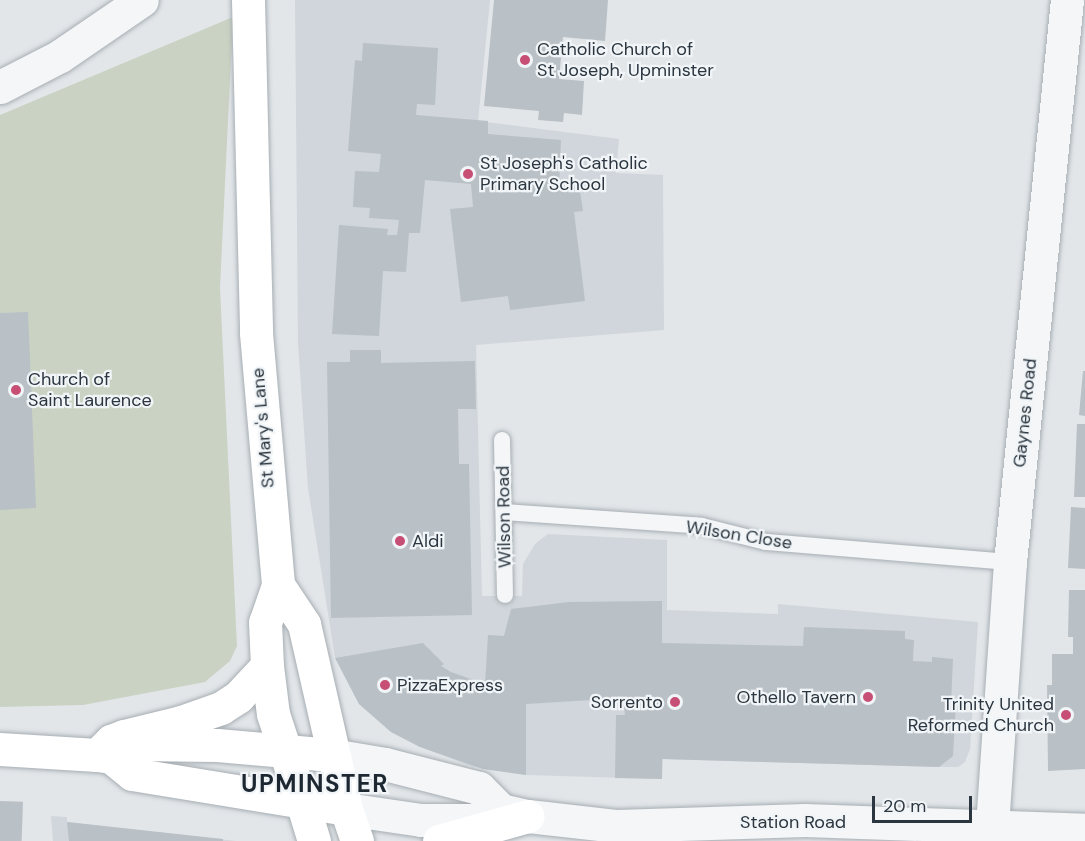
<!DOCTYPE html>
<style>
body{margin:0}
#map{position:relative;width:1085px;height:841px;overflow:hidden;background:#e2e6e9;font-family:"DM Sans",sans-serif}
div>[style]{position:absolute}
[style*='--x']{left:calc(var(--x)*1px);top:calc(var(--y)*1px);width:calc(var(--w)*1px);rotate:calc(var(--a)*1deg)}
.built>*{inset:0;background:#d0d6db}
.green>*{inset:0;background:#cad3c3}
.building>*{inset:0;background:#b9c0c6;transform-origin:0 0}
.roads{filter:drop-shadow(0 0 2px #a7aeb3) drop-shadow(0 0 2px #a7aeb3)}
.service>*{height:16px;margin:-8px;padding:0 8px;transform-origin:8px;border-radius:8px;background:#f4f6f8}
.minor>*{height:33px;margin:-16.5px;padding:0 16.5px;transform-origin:16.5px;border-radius:16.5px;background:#f4f6f8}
.tertiary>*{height:33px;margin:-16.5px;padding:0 16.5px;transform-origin:16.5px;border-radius:16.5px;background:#f4f6f8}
.secondary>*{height:33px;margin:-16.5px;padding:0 16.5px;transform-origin:16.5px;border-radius:16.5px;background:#fff}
.primary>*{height:33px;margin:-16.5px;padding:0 16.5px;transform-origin:16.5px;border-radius:16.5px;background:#fff}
.dots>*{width:16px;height:16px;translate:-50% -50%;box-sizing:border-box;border:3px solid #f1f5f7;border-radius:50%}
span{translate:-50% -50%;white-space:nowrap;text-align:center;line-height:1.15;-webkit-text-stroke:4.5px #f1f5f7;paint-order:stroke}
.poi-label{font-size:18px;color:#2b3640}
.left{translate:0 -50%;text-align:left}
.right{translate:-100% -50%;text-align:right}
.street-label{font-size:18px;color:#2b3640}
.district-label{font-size:24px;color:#1d2731;font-weight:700;letter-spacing:1.5px}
.scale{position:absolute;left:872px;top:796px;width:100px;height:27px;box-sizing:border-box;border:3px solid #2b3640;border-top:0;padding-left:8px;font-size:18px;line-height:21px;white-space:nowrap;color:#2b3640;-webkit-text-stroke:4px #f1f5f7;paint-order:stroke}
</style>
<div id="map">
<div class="built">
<div style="clip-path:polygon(295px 0,490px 0,478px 121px,619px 139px,616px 173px,663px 175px,664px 330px,476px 345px,482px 596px,522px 596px,523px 564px,535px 544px,548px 534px,667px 540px,667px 610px,778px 614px,778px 604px,978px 622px,970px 749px,965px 762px,958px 767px,939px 767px,663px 759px,662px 779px,526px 775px,471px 766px,420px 747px,391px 732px,359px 704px,335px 657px,308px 488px,298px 343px)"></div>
<div style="clip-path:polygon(51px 816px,67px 817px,67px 822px,236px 841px,53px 841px)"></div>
</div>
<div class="green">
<div style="clip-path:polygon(233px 17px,220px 288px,237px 646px,230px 661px,205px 682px,83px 705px,0 707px,0 115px)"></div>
</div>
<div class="building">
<div style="clip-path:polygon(494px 0,608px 0,605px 41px,563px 37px,559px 79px,584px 81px,582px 115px,564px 113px,563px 122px,538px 120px,539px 111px,484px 106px)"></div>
<div style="clip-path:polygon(363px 43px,438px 48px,435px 105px,417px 104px,416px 115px,488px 121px,488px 134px,561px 140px,559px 187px,579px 185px,583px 211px,574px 212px,585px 301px,510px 310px,508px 296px,461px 302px,450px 209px,473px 207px,471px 184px,425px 180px,420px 233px,409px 233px,406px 272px,383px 271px,379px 336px,332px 334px,339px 225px,388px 229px,387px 235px,397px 235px,399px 220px,369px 218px,370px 208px,353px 207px,355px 171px,379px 172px,381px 154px,348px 151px,355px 60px,362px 61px)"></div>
<div style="clip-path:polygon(28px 312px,36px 508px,0 510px,0 313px)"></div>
<div style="clip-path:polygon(350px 350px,381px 350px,381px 363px,475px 361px,476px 409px,458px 409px,459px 464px,469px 464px,472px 615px,331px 618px,327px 362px,350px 362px)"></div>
<div style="clip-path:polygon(1083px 371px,1085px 371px,1085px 416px,1079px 415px)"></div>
<div style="clip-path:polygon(1077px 424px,1085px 424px,1085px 497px,1074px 497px)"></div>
<div style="clip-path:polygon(1071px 507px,1085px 508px,1085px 569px,1068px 568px)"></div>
<div style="clip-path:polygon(1069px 590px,1085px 590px,1085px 769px,1048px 771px,1047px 685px,1052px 685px,1052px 654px,1073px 654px,1073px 637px,1068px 637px)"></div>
<div style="clip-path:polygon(662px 601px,662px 643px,803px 646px,804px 627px,905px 631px,905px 639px,914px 640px,913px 661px,932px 662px,932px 657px,953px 659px,951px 704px,956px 703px,953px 756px,939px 767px,662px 759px,662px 779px,615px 778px,616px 715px,625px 715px,623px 698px,526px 704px,526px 775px,483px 769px,420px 747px,391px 732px,359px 704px,335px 658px,423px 643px,444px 664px,441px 666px,451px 672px,485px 684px,488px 635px,504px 636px,511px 609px,569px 602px)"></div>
<div style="left:0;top:801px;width:23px;height:40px;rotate:2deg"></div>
<div style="clip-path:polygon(67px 822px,223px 839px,223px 841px,69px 841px)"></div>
</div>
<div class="roads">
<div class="service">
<div style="--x:502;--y:440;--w:155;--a:88.9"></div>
<div style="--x:504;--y:512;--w:198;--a:4"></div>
<div style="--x:702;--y:526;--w:66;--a:14"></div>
<div style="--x:766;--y:542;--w:245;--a:4.7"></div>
</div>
<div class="minor">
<div style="--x:0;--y:87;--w:68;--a:-27.3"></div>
<div style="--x:60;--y:56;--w:99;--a:-34.3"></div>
<div style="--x:991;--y:841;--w:280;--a:-86.1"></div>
<div style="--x:1010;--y:562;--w:565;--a:-84.21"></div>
</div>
<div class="tertiary">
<div style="--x:332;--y:755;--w:54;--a:9.6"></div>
<div style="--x:385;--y:764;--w:97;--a:14.3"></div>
<div style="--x:479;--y:788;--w:31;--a:45"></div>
<div style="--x:501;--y:810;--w:28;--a:13"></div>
<div style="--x:528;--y:816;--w:90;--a:6.4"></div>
<div style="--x:617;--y:826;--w:188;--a:-1.8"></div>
<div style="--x:805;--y:820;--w:280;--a:2"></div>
<div style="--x:346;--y:809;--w:76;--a:8.3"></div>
<div style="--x:421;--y:820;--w:59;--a:0"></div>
<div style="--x:480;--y:820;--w:19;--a:-25"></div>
</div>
<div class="secondary">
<div style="--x:0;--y:749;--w:97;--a:3.5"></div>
<div style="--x:97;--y:755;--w:14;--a:8"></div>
<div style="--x:111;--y:757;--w:27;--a:39"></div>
<div style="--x:132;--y:774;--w:217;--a:9.3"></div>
<div style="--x:346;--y:809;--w:34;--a:71"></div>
<div style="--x:118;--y:753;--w:18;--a:-29"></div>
<div style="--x:134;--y:744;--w:83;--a:0.7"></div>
<div style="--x:217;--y:745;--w:115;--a:5"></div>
<div style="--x:302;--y:802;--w:41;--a:72.9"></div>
<div style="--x:439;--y:841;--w:92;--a:-15.7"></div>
</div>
<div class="primary">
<div style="--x:248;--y:0;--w:333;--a:88.6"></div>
<div style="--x:256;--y:333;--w:253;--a:85"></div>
<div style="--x:278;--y:585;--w:47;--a:56.3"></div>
<div style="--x:304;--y:624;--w:190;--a:77.2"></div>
<div style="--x:278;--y:585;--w:39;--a:109"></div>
<div style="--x:265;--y:622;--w:44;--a:87.4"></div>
<div style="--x:267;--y:666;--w:48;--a:82.9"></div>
<div style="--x:273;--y:714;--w:93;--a:71.8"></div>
<div style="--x:97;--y:755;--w:20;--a:-45"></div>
<div style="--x:111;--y:741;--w:14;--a:-21"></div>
<div style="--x:124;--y:736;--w:59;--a:-13.8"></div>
<div style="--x:181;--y:722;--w:42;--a:-19.3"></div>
<div style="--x:221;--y:708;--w:20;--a:-33"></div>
<div style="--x:238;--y:697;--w:42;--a:-46.9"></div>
</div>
</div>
<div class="dots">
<div style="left:525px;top:60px;background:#c74e75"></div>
<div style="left:468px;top:174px;background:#c74e75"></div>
<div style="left:16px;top:390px;background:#c74e75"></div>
<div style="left:400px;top:541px;background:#c74e75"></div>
<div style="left:385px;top:685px;background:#c74e75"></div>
<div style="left:868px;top:697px;background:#c74e75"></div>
<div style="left:675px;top:702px;background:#c74e75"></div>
<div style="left:1066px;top:715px;background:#c74e75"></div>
</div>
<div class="poi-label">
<span class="left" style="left:537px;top:60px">Catholic Church of<br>St Joseph, Upminster</span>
<span class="left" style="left:480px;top:174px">St Joseph's Catholic<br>Primary School</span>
<span class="left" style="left:28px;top:390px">Church of<br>Saint Laurence</span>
<span class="left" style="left:412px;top:541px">Aldi</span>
<span class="left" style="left:397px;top:685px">PizzaExpress</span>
<span class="right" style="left:856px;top:697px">Othello Tavern</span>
<span class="right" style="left:663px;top:702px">Sorrento</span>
<span class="right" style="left:1054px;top:715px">Trinity United<br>Reformed Church</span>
</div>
<div class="street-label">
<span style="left:1025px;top:413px;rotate:-84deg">Gaynes Road</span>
<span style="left:263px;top:428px;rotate:-95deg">St Mary's Lane</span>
<span style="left:504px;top:517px;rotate:-91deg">Wilson Road</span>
<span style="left:739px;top:535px;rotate:9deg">Wilson Close</span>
<span style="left:793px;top:822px">Station Road</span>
</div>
<div class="district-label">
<span style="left:315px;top:784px">UPMINSTER</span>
</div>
<div class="scale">20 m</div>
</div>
